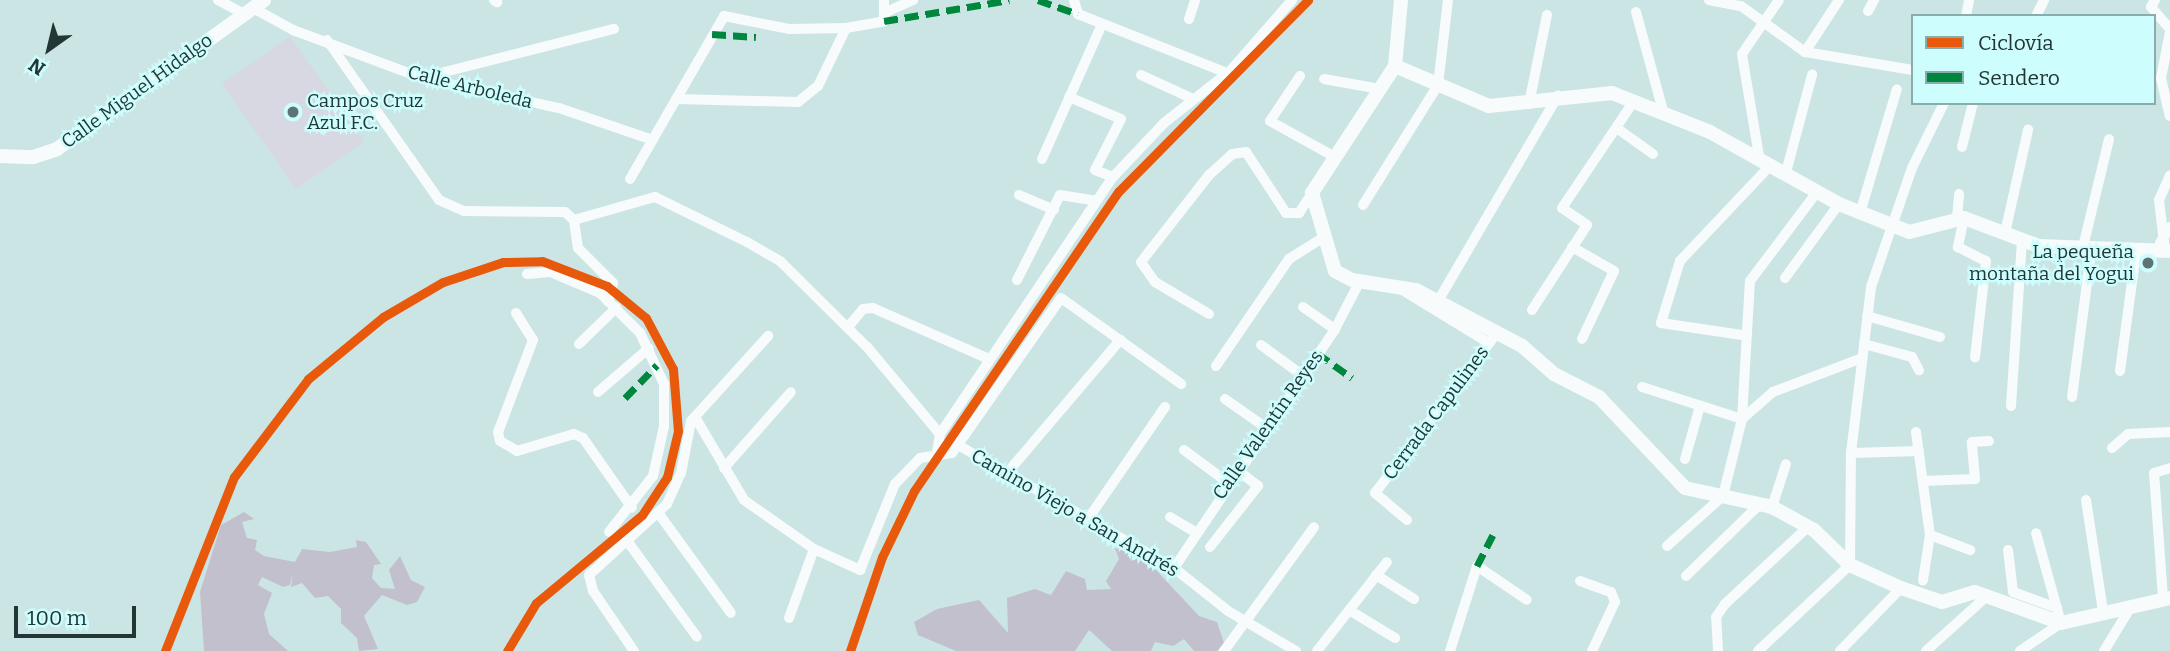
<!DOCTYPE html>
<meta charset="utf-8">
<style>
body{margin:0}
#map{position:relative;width:2170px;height:651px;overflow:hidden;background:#cbe5e4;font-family:Bitter,serif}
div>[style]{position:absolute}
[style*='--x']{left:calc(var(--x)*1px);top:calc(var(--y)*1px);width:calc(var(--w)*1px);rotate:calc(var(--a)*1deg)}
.green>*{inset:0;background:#d7d8e2;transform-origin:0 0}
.forest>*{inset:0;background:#c2c0cd}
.street>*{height:10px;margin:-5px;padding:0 5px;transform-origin:5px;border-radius:5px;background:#f7fbfb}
.secondary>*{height:14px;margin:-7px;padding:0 7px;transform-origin:7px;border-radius:7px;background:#f7fbfb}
.quiet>*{height:7px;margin-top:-3.5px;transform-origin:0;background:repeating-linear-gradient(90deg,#00873e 0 14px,transparent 0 21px)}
.cycleway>*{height:9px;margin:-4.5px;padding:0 4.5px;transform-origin:4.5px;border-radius:4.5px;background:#e8590c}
.dots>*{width:19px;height:19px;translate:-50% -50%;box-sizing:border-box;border:4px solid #cdfdfd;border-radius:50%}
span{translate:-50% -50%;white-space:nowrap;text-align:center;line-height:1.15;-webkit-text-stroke:5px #cdfdfd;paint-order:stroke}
.street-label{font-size:19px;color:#233636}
.poi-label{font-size:19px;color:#233636}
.left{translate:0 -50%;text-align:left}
.right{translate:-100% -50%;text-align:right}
.legend{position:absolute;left:1911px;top:14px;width:245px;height:91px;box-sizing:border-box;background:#cdfdfd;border:2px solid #89adad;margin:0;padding:9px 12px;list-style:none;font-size:21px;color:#233636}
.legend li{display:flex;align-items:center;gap:14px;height:35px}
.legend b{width:35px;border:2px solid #89adad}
.north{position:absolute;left:14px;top:14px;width:70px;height:70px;-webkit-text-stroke:5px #cdfdfd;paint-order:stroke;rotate:214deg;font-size:19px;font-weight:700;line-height:28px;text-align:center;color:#233636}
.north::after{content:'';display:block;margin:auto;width:24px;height:32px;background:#233636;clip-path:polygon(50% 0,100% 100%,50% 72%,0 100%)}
.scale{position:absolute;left:14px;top:606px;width:122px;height:32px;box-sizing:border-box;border:4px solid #233636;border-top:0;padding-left:9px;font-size:21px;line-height:24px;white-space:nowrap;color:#233636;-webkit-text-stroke:5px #cdfdfd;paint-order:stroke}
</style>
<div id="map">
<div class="green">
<div style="left:290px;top:36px;width:129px;height:83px;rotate:55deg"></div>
</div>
<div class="forest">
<div style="clip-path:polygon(244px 512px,254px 519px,242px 522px,247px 538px,257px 540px,255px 550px,264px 556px,295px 562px,302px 549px,330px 552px,357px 547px,356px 540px,366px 542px,381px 564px,374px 565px,372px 578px,381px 588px,395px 589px,389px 570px,400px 556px,411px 580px,425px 587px,417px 602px,407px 605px,382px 595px,364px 616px,378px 649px,359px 651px,357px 638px,341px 623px,341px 609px,328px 596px,315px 598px,302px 583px,291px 587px,293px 573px,290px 585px,283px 587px,262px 577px,258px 585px,272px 593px,264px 614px,269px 634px,288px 651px,204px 651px,200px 592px,221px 525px)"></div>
<div style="clip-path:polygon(1129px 541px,1199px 616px,1217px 622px,1224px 643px,1217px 651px,1194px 651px,1184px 639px,1173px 646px,1155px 642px,1151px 651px,1112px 651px,1089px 630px,1075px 651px,956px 651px,918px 635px,914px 622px,937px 609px,979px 600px,1008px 633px,1007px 598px,1035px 589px,1051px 595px,1066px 571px,1085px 579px,1087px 590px,1111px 589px,1106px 581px,1119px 559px,1115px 548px,1124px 551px)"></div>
</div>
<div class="street">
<div style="--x:218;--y:0;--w:30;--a:28"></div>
<div style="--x:494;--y:0;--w:4;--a:34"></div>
<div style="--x:1074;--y:0;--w:15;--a:74"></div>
<div style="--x:1078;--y:14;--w:160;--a:21.6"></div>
<div style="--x:1709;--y:0;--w:33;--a:11"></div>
<div style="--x:1741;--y:6;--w:79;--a:35.7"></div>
<div style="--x:1805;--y:52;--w:109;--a:9.5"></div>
<div style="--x:2155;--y:0;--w:8;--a:120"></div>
<div style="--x:2151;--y:7;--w:29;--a:49"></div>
<div style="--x:253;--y:8;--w:46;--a:28.8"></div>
<div style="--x:293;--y:30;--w:138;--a:20.4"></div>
<div style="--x:422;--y:78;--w:140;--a:12.4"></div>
<div style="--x:559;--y:108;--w:99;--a:18.8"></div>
<div style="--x:1868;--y:11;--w:13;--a:-61"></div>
<div style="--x:1636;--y:12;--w:103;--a:74.7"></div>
<div style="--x:884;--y:13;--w:32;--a:-24"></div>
<div style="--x:1966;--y:16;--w:16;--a:-79"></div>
<div style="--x:2036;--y:16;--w:18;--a:-63"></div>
<div style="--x:1189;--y:19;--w:20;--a:-72"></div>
<div style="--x:2170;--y:32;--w:47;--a:101.1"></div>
<div style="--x:2161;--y:78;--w:39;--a:77"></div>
<div style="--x:327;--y:40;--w:195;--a:55"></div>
<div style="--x:439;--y:200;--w:27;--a:24"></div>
<div style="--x:464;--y:211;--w:101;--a:0.6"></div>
<div style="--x:565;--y:212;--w:12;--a:42"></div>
<div style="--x:574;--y:220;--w:28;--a:82"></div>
<div style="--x:578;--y:248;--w:49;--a:45"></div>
<div style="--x:613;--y:283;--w:19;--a:106"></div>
<div style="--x:1805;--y:52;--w:62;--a:-56.8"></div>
<div style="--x:1141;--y:75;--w:55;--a:24.7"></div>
<div style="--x:1300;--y:76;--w:54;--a:123.7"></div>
<div style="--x:1270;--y:121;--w:74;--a:29"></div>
<div style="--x:425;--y:77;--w:195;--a:-14.3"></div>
<div style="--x:1324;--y:79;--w:57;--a:10.1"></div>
<div style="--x:1069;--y:97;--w:56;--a:22.9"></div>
<div style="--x:1121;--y:119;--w:57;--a:117"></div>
<div style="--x:1095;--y:170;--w:19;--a:21"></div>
<div style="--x:676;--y:99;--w:122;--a:1.4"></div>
<div style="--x:798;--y:102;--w:26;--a:-39"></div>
<div style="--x:818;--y:86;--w:64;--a:-64.2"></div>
<div style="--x:846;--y:28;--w:39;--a:-10"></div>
<div style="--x:884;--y:21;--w:21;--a:-90"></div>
<div style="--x:1529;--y:104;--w:91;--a:-78.6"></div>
<div style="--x:1618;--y:129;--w:43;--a:35.5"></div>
<div style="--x:1962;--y:147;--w:45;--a:-76"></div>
<div style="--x:1042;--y:159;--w:148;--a:-66"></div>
<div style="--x:1760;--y:162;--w:109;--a:-99.5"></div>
<div style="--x:1742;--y:54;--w:65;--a:-55.6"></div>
<div style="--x:1785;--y:176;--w:105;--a:-75"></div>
<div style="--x:630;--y:179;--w:188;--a:-60"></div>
<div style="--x:724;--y:16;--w:66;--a:11.3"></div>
<div style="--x:789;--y:29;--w:57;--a:-1"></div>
<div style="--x:1019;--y:195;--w:38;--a:23"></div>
<div style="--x:1363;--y:205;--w:142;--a:-58"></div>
<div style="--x:1438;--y:85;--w:86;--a:-83.3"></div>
<div style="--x:1860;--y:213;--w:129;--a:-73.4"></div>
<div style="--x:1957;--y:218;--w:24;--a:-85"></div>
<div style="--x:1964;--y:218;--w:30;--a:102"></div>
<div style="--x:1958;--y:247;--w:31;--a:27"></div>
<div style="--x:1986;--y:261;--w:97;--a:96.5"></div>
<div style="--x:574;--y:220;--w:84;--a:-15.9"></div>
<div style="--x:655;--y:197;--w:102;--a:26.1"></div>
<div style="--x:747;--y:242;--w:39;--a:30"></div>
<div style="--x:781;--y:262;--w:122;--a:44.7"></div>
<div style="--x:868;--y:348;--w:112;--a:50.1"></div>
<div style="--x:2005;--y:233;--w:106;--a:-77.4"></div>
<div style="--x:2160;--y:243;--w:19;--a:-58"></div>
<div style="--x:1572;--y:247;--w:48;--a:29.7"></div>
<div style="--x:1614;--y:271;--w:75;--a:115.2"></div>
<div style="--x:2082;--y:251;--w:115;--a:-76.4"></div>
<div style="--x:2165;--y:251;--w:51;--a:-96.7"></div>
<div style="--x:2159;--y:200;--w:27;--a:-66"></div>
<div style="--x:527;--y:274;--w:23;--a:-5"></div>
<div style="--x:550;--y:272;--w:54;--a:22.8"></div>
<div style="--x:600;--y:293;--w:57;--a:45"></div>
<div style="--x:640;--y:333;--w:56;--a:64.8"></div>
<div style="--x:664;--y:384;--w:42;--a:90"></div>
<div style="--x:664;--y:426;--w:51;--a:102.4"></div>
<div style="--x:653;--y:476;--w:71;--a:128.2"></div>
<div style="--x:1785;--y:278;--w:92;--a:-53.9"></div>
<div style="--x:1017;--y:280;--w:95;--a:-63.2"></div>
<div style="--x:1060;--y:195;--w:36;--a:9"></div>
<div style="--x:1404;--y:291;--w:100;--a:31.5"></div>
<div style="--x:1438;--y:301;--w:238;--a:-59.7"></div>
<div style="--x:1303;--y:307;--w:39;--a:35"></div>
<div style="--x:1532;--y:310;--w:101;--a:-57.1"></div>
<div style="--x:1587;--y:225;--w:30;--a:-146"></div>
<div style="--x:1562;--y:208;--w:129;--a:-56.1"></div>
<div style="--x:516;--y:313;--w:32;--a:58"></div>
<div style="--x:533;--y:340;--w:98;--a:110.8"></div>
<div style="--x:498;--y:432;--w:9;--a:77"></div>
<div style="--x:500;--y:441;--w:20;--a:30"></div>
<div style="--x:517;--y:451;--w:59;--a:-16.6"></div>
<div style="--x:574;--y:434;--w:10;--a:24"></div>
<div style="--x:583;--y:438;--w:85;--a:55"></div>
<div style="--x:1209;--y:314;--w:63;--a:-149.3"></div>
<div style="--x:1155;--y:282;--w:24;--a:-125"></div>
<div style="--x:1141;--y:262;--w:110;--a:-52"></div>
<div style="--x:1209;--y:175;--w:31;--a:-42"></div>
<div style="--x:1232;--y:154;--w:14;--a:-8"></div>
<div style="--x:1246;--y:152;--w:73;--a:56.7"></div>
<div style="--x:1286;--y:213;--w:13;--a:0"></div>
<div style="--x:1299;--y:213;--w:24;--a:-57"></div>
<div style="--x:1867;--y:316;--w:76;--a:16"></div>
<div style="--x:848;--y:327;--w:23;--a:-50"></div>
<div style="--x:863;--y:309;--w:10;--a:-6"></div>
<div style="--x:873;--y:308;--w:127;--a:23.7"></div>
<div style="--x:1742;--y:335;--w:82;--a:-171.6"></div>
<div style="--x:1661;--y:323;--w:65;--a:-73"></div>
<div style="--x:1680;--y:261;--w:129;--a:-46.6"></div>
<div style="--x:579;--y:344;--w:52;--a:-44.2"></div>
<div style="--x:1864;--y:344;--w:50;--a:15.2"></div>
<div style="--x:1912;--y:357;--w:15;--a:62"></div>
<div style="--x:1261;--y:345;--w:51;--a:36.2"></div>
<div style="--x:1216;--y:366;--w:130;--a:-55.7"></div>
<div style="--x:1289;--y:259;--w:38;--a:-32"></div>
<div style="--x:2120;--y:371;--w:119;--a:-82.3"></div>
<div style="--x:1642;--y:387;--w:105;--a:17.7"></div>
<div style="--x:1742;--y:419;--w:138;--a:-86.7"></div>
<div style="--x:1750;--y:281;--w:111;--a:-53"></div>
<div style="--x:598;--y:392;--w:67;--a:-40.8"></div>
<div style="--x:2072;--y:397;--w:146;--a:-82.5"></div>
<div style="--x:1225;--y:399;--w:49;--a:35"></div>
<div style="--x:2011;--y:406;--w:164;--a:-86.2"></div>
<div style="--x:695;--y:417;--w:96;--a:59.4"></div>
<div style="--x:744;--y:500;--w:85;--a:35"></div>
<div style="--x:814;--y:549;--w:51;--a:24.5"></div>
<div style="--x:860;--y:570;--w:93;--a:-67.9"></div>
<div style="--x:895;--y:484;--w:36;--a:-46"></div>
<div style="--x:920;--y:458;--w:32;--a:-9"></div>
<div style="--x:952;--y:453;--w:189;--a:-54.9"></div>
<div style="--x:1061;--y:298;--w:148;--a:35.6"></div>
<div style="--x:1916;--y:432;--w:104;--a:82.3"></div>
<div style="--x:1930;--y:535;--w:46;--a:98.8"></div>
<div style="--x:958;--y:445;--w:249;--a:29.7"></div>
<div style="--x:1174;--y:568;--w:69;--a:38.5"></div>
<div style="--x:1228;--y:611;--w:79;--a:30.5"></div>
<div style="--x:2112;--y:448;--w:21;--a:-41"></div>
<div style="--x:2128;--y:434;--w:42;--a:-2.7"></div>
<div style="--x:1184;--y:450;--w:54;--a:36.7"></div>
<div style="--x:1851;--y:453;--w:68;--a:-1.7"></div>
<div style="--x:936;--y:457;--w:23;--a:-80"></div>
<div style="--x:940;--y:434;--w:310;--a:-56.1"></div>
<div style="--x:1113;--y:177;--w:74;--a:-46.6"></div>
<div style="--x:1164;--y:123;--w:85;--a:-38.3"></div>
<div style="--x:1231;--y:70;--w:93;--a:-48.9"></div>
<div style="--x:1685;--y:459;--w:55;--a:-74.2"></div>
<div style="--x:724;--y:468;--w:101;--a:-48.6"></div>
<div style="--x:1007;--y:473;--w:175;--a:-49.6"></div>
<div style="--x:1923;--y:481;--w:52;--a:-2.2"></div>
<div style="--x:1975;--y:479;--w:37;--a:-95"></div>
<div style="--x:1972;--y:442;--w:17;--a:-3"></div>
<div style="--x:2086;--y:500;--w:112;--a:81.3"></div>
<div style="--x:1772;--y:507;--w:45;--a:-72"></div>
<div style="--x:659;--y:514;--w:122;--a:54"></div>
<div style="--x:1170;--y:517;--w:27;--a:31"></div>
<div style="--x:1088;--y:519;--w:136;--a:-55.5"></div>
<div style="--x:1407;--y:520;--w:42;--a:-139.8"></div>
<div style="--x:1375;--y:493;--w:201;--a:-52.7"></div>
<div style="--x:1930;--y:535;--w:43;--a:20.6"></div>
<div style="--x:628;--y:542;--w:117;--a:54"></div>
<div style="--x:1667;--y:546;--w:75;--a:-41.8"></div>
<div style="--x:1723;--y:496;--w:79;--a:-76.1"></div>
<div style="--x:1742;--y:419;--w:41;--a:-41.1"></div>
<div style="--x:1773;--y:392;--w:95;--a:-20.9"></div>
<div style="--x:1210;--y:547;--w:78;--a:-51.8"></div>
<div style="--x:1258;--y:486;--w:28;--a:-142"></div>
<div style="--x:2008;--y:550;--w:42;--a:83.2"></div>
<div style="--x:2013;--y:592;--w:47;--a:20"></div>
<div style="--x:1174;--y:568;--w:288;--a:-56"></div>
<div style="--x:1335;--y:329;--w:54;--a:-62.5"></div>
<div style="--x:1376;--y:575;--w:45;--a:32.3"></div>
<div style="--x:1686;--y:576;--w:105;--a:-44.2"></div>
<div style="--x:1580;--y:581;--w:33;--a:20"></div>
<div style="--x:1611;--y:592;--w:11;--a:68"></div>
<div style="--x:1615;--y:602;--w:54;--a:115.1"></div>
<div style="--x:2163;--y:598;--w:125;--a:-94.1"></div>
<div style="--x:2154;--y:473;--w:17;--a:-17"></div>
<div style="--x:1349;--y:610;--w:54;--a:31.3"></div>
<div style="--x:789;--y:618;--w:73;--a:-70.1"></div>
<div style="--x:634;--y:651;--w:73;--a:-124.3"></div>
<div style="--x:593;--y:591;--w:16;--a:-104"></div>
<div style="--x:589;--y:575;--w:105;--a:-42.3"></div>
<div style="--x:667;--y:504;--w:34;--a:-66"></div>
<div style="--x:681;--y:473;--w:53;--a:-79.1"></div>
<div style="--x:691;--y:421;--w:115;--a:-47.8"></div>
<div style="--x:1224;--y:651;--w:153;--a:-54"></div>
<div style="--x:1317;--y:651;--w:113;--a:-51.8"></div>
<div style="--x:1450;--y:651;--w:89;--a:-72.4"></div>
<div style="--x:1477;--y:566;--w:60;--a:34.2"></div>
<div style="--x:1718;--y:651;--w:34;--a:-93"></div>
<div style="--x:1716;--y:617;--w:16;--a:-55"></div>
<div style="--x:1725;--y:604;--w:113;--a:-42.9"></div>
<div style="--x:1758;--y:651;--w:126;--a:-43.1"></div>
<div style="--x:1850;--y:565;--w:112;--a:-89.5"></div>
<div style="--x:1851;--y:453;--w:167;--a:-83.1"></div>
<div style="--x:1871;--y:287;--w:126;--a:-71"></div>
<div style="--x:1912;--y:168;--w:72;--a:-63.8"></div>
<div style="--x:1840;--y:651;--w:88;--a:-45.9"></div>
<div style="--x:1926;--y:651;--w:84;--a:-42.1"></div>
<div style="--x:2020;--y:651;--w:50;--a:-34.3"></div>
<div style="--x:2061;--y:623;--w:93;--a:-105.5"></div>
<div style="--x:2104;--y:651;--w:54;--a:-58.7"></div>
</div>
<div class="secondary">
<div style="--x:1401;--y:0;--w:66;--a:95.2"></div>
<div style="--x:1395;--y:66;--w:152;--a:123.2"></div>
<div style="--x:1312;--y:193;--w:81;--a:73.6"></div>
<div style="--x:1335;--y:271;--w:19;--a:28"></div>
<div style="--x:1352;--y:280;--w:65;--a:8.9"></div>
<div style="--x:1416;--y:290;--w:120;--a:27.8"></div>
<div style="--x:1522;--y:346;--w:43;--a:41.2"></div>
<div style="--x:1554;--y:374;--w:51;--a:27.1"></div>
<div style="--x:1599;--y:397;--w:125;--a:46.6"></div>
<div style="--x:1685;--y:488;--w:89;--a:12.3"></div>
<div style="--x:1772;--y:507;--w:48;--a:28.7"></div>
<div style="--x:1814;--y:530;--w:50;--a:44.2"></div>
<div style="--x:1850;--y:565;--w:56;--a:24.3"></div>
<div style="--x:1901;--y:588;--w:43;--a:18.9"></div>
<div style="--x:1942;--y:602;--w:34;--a:-17"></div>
<div style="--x:1975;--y:592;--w:91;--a:19.8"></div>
<div style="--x:2061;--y:623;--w:112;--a:-12.9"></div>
<div style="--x:1395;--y:66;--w:102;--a:23.1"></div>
<div style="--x:1489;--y:106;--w:124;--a:-6"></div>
<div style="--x:1612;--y:93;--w:105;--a:21.7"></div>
<div style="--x:1710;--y:132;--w:148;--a:29.2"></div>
<div style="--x:1839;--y:204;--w:75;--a:21.8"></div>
<div style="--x:1909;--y:232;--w:57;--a:-14.3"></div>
<div style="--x:1964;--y:218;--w:80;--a:20.5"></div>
<div style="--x:2039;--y:246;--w:131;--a:2.2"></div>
<div style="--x:0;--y:156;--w:33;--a:2"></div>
<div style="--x:33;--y:157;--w:25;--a:-18"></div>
<div style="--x:57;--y:149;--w:255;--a:-35.7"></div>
</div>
<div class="quiet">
<div style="--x:1038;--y:0;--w:42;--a:19.3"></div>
<div style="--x:884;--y:21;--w:127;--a:-9.5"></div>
<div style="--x:712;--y:34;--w:44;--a:3.9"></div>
<div style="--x:1317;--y:353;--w:43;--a:35.5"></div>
<div style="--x:625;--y:398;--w:46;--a:-45.9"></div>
<div style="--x:1477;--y:566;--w:35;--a:-63"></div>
</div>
<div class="cycleway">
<div style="--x:165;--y:651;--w:187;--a:-68.4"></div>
<div style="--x:234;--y:477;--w:123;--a:-52.9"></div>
<div style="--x:308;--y:379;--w:97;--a:-39.6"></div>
<div style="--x:383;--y:317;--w:69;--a:-30.3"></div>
<div style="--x:443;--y:282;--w:63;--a:-18.4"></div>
<div style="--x:503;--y:262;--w:39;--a:-1"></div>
<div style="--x:542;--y:261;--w:70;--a:21"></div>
<div style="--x:607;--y:286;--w:50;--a:39.4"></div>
<div style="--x:646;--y:318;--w:58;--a:62.1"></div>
<div style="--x:673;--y:369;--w:62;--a:85.4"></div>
<div style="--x:678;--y:431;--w:47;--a:103.4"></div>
<div style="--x:667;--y:477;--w:45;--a:123.3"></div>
<div style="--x:642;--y:515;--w:138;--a:140.3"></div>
<div style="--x:536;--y:603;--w:56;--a:121.1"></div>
<div style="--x:850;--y:651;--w:99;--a:-71.2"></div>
<div style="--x:882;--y:557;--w:73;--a:-64.1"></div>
<div style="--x:914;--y:491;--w:363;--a:-55.7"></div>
<div style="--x:1119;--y:191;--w:269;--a:-45.3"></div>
</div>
<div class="dots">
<div style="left:293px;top:112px;background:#5e7373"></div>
<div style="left:2148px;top:263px;background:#5e7373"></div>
</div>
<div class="street-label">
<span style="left:470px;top:87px;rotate:14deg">Calle Arboleda</span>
<span style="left:137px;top:91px;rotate:-36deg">Calle Miguel Hidalgo</span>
<span style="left:1436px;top:413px;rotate:-53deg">Cerrada Capulines</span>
<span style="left:1268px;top:425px;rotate:-55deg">Calle Valentín Reyes</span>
<span style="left:1075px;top:513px;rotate:30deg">Camino Viejo a San Andrés</span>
</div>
<div class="poi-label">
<span class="left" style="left:307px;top:112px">Campos Cruz<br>Azul F.C.</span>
<span class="right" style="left:2134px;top:263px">La pequeña<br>montaña del Yogui</span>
</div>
<ul class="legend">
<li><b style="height:9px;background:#e8590c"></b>Ciclovía</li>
<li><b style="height:9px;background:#00873e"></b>Sendero</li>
</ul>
<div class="north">N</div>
<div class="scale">100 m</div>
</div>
